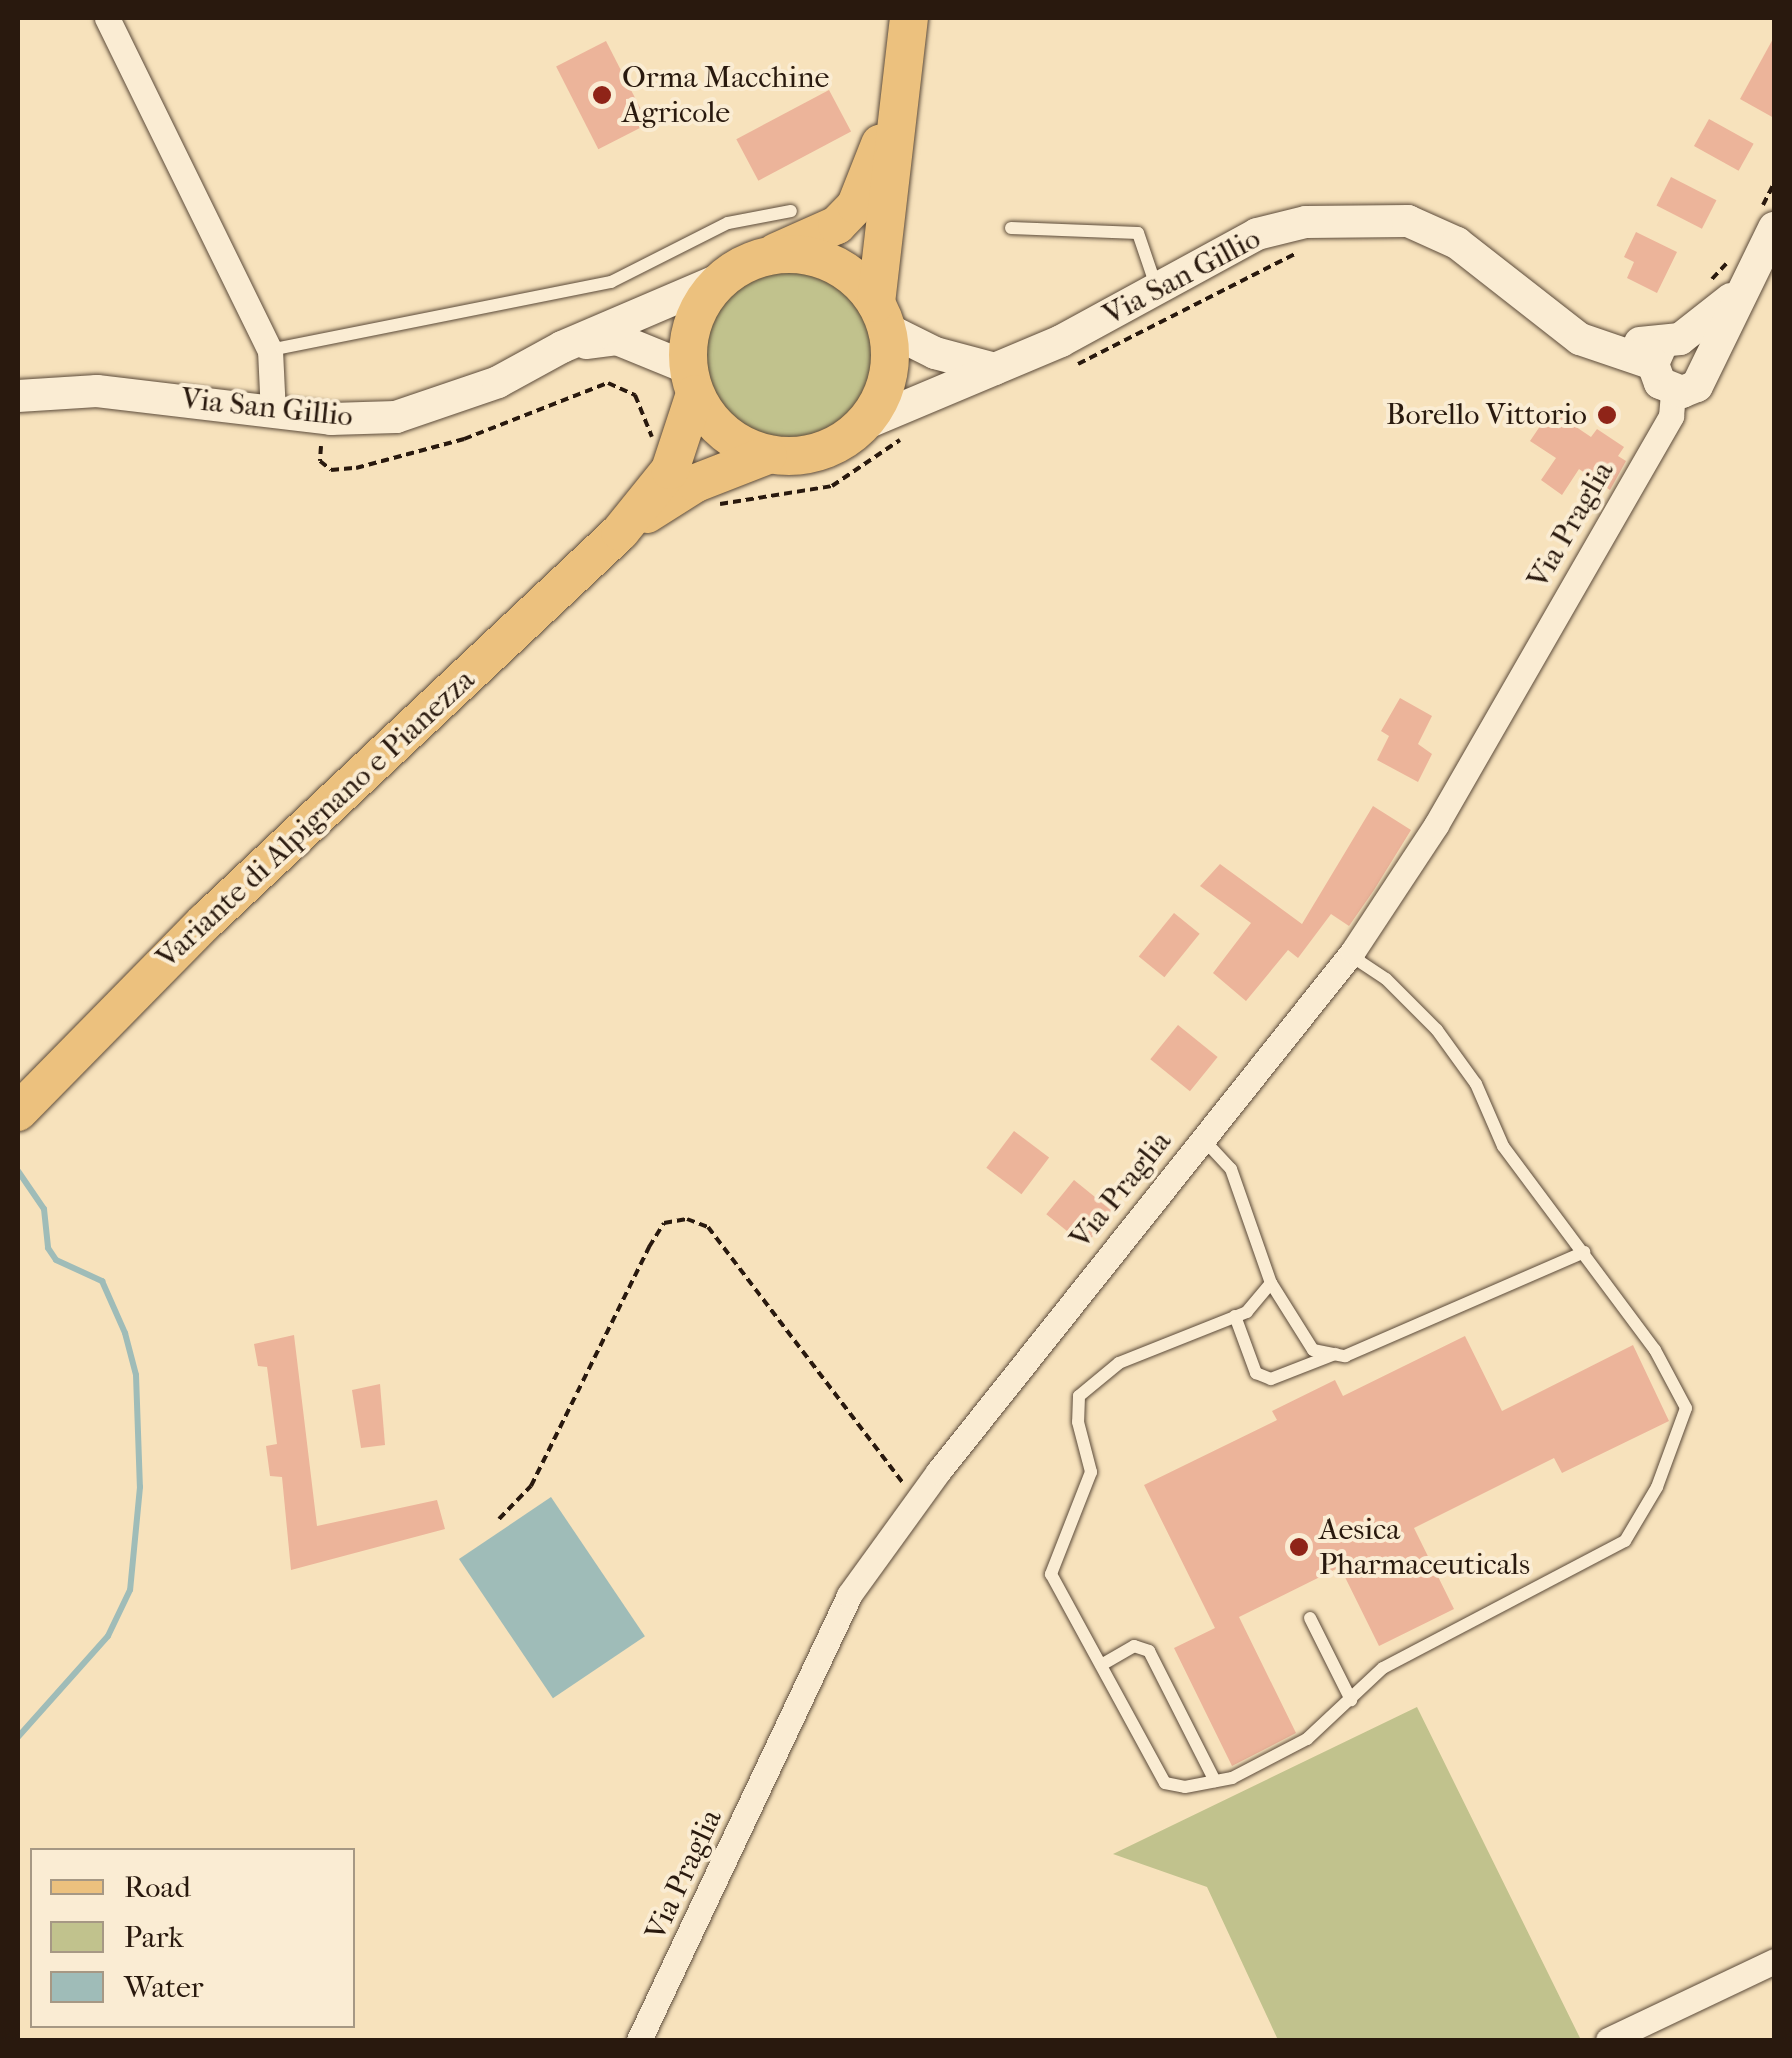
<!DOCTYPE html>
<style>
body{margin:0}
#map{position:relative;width:1792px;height:2058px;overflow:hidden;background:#f7e2bc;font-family:"IM FELL French Canon",serif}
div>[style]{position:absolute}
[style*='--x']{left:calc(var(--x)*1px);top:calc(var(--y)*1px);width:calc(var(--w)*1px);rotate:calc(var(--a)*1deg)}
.green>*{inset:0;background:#c1c28d}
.round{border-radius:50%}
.water>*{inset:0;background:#9fbcb8;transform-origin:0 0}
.stream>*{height:6px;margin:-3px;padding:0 3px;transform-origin:3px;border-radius:3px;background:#9fbcb8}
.building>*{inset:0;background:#ecb49a;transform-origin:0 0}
.path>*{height:4px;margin-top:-2px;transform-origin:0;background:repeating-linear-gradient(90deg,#29190e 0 8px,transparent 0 13px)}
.roads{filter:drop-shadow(0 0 2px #5c4b3a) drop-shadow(0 0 2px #5c4b3a)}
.lane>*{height:12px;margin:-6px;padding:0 6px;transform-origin:6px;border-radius:6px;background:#faecd3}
.street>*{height:25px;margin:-12.5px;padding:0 12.5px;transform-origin:12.5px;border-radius:12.5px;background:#faecd3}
.secondary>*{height:32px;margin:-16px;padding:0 16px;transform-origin:16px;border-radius:16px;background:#faecd3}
.primary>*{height:38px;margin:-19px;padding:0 19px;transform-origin:19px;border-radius:19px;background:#ecc17e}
.primary>.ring{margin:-19px;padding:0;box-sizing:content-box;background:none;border:38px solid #ecc17e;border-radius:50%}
.dots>*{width:28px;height:28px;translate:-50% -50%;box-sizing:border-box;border:5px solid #faecd3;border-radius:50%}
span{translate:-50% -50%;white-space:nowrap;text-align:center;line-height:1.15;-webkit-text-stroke:8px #faecd3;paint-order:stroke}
.poi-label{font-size:30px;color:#29190e}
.left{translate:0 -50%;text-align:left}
.right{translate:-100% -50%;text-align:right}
.street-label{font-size:30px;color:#29190e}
.frame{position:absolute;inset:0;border:20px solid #29190e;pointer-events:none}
.legend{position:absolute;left:30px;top:1848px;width:325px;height:180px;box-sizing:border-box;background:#faecd3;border:2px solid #a69884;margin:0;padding:12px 18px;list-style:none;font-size:30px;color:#29190e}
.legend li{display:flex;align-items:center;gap:20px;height:50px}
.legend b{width:50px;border:2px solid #a69884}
</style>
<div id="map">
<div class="green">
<div class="round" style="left:695px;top:263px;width:182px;height:182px"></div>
<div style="clip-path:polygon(1417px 1707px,1580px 2038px,1575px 2040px,1278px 2040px,1207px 1887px,1113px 1854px)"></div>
</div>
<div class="water">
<div style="left:551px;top:1497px;width:168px;height:111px;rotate:56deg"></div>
</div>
<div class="stream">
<div style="--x:18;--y:1171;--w:46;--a:55.6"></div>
<div style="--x:44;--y:1209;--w:39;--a:84"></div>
<div style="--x:48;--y:1248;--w:14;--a:56"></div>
<div style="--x:56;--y:1260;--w:51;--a:24.5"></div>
<div style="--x:102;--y:1281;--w:57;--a:66.1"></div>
<div style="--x:125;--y:1333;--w:43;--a:75.3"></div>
<div style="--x:136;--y:1375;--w:112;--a:88"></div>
<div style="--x:140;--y:1487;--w:103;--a:95.5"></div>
<div style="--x:130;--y:1590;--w:51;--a:115.6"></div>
<div style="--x:108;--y:1636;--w:135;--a:131.7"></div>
</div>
<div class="building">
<div style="clip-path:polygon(1774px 37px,1774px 118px,1740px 99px)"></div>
<div style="left:606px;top:41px;width:93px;height:56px;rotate:63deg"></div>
<div style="left:829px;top:90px;width:47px;height:105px;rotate:62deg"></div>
<div style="left:1709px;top:119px;width:51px;height:31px;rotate:29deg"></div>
<div style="left:1671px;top:177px;width:51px;height:32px;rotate:27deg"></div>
<div style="clip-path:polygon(1636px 232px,1677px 252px,1657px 293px,1627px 278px,1634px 262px,1624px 257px)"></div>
<div style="clip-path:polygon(1551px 410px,1591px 437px,1597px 429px,1624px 447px,1618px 456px,1626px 461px,1610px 490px,1579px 469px,1562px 495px,1541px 480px,1556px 458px,1530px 441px)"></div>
<div style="clip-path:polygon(1400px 698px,1432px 716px,1418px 744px,1432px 754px,1418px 782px,1377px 760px,1389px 736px,1381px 731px)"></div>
<div style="clip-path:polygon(1373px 806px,1411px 830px,1374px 890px,1349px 926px,1331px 914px,1298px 958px,1288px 950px,1246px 1001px,1213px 973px,1251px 923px,1200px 886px,1220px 864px,1302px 924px)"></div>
<div style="left:1174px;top:913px;width:33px;height:56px;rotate:39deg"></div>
<div style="left:1178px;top:1025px;width:51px;height:44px;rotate:39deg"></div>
<div style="left:1014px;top:1131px;width:44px;height:46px;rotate:37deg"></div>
<div style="left:1074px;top:1180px;width:50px;height:44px;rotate:39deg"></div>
<div style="clip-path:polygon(294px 1335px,317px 1526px,437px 1500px,445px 1529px,291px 1570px,282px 1477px,270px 1476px,266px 1446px,277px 1444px,267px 1367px,258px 1366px,254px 1344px)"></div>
<div style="clip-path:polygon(1465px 1336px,1502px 1411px,1633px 1345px,1669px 1421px,1562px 1473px,1554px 1458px,1414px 1528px,1454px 1609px,1379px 1646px,1340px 1567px,1239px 1617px,1296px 1733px,1232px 1766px,1174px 1648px,1215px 1628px,1144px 1485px,1277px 1420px,1272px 1411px,1335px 1380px,1343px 1396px)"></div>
<div style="clip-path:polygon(380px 1384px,385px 1445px,361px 1448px,352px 1390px)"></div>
</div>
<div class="path">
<div style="--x:1763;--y:205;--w:25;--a:-63"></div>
<div style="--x:1712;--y:279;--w:21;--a:-47"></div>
<div style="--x:1078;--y:364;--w:246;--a:-26.9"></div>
<div style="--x:321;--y:446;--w:15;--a:94"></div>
<div style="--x:320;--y:461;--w:14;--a:39"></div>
<div style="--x:331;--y:470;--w:25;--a:-5"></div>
<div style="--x:356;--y:468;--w:112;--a:-15"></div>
<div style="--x:464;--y:439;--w:155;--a:-21.3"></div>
<div style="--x:608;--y:383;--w:30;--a:24"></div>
<div style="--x:635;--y:395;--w:45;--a:68"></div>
<div style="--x:720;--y:504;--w:113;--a:-9.1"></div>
<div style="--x:832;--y:486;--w:82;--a:-34.1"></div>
<div style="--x:499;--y:1519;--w:46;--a:-45.9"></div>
<div style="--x:531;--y:1486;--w:267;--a:-63.7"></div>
<div style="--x:649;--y:1247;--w:28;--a:-58"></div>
<div style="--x:664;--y:1223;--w:23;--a:-10"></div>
<div style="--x:687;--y:1219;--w:22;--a:21"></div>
<div style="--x:708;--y:1227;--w:323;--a:52.7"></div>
</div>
<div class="roads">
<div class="lane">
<div style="--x:1011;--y:228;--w:127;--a:2.3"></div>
<div style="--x:1138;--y:233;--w:56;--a:71.2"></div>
<div style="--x:270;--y:350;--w:348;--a:-11.3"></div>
<div style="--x:611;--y:282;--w:131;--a:-26.8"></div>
<div style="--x:728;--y:223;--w:64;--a:-10.8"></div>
<div style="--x:1203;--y:1139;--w:41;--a:47"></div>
<div style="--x:1231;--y:1169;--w:121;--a:70.7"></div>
<div style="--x:1271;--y:1283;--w:38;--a:130"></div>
<div style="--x:1247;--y:1312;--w:138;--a:158.3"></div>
<div style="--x:1119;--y:1363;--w:52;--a:140.5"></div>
<div style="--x:1079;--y:1396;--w:26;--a:92"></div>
<div style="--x:1078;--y:1422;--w:52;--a:75.4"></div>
<div style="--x:1091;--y:1472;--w:110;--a:111.4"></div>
<div style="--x:1051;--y:1574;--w:238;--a:61.4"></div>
<div style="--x:1165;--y:1783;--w:20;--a:11"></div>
<div style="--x:1185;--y:1787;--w:48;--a:-10.8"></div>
<div style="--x:1232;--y:1778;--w:85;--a:-27.5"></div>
<div style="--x:1307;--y:1739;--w:104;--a:-43.1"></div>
<div style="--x:1383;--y:1668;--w:273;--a:-27.7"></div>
<div style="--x:1625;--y:1541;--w:63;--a:-59.3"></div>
<div style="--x:1657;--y:1487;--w:84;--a:-69.8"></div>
<div style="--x:1686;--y:1408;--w:66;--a:-118.1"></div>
<div style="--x:1655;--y:1350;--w:254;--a:-126.7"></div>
<div style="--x:1503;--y:1146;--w:68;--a:-113.5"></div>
<div style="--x:1476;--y:1084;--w:67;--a:-125.8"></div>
<div style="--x:1437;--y:1030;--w:72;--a:-135"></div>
<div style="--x:1386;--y:979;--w:43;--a:-146.3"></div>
<div style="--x:1271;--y:1283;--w:79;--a:57.9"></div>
<div style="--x:1313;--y:1350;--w:33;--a:11"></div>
<div style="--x:1345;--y:1356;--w:261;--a:-23.5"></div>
<div style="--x:1235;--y:1316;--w:61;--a:69.8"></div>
<div style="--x:1256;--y:1373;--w:16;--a:22"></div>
<div style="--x:1271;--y:1379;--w:69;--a:-21.3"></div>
<div style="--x:1310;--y:1618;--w:92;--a:63.4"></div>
<div style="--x:1103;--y:1664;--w:36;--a:-30"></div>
<div style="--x:1134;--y:1646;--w:16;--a:18"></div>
<div style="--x:1149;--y:1651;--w:146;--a:63.1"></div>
</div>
<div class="street">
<div style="--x:107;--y:18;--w:370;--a:63.9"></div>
<div style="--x:270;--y:350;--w:63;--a:87.3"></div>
<div style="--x:639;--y:2040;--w:492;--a:-64.7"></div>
<div style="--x:849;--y:1595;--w:152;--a:-54.1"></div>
<div style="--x:938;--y:1472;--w:666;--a:-51.46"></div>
<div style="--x:1353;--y:951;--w:151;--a:-56.6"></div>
<div style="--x:1436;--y:825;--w:472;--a:-60.1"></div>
<div style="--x:1671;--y:416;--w:24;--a:-85"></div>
<div style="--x:1608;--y:2040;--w:184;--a:-25.4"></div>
</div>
<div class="secondary">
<div style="--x:887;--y:329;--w:54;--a:26.6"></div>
<div style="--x:935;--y:353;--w:62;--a:14.9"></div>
<div style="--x:586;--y:343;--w:31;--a:-7"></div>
<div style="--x:617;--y:339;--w:77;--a:22.2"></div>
<div style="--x:1640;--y:343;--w:40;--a:-5.7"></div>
<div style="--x:1680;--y:339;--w:65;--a:-38.1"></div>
<div style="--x:1660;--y:348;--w:17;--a:114"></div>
<div style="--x:1653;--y:364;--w:20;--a:70"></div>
<div style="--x:1660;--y:383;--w:24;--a:22"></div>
<div style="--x:1682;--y:392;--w:16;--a:-22"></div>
<div style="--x:1697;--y:386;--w:176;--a:-64"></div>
<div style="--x:18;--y:396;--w:79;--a:-3.6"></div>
<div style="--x:97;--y:391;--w:236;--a:6.8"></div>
<div style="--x:331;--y:419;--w:65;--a:-1.8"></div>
<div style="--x:396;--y:417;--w:108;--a:-18.9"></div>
<div style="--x:498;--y:382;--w:73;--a:-28.7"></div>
<div style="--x:562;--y:347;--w:173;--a:-23.2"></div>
<div style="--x:864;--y:424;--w:214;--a:-22.8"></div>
<div style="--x:1061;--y:341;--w:223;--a:-28.6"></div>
<div style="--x:1257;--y:234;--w:50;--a:-13.8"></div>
<div style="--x:1306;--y:222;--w:102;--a:-0.6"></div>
<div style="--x:1408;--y:221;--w:54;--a:24.2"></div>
<div style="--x:1457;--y:243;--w:156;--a:38"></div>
<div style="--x:1580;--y:339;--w:77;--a:18.9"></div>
</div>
<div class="primary">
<div style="--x:776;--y:252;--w:67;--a:-23.9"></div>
<div style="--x:837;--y:225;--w:28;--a:-46"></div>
<div style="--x:856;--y:205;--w:66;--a:-68.5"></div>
<div class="ring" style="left:688px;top:254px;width:164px;height:164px"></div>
<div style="--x:876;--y:303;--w:287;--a:-83.4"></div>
<div style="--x:647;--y:514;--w:58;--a:-32.3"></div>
<div style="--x:696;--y:483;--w:77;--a:-21.3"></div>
<div style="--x:18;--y:1112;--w:267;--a:-45.5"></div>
<div style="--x:205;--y:922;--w:569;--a:-43.22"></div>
<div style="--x:620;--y:532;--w:80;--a:-51.1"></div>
<div style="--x:670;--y:470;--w:80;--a:-71.8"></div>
</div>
</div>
<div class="dots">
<div style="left:602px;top:95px;background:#8f2418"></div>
<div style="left:1607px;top:415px;background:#8f2418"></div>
<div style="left:1299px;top:1547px;background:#8f2418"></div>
</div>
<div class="poi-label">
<span class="left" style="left:622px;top:95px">Orma Macchine<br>Agricole</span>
<span class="right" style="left:1587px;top:415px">Borello Vittorio</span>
<span class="left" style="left:1319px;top:1547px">Aesica<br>Pharmaceuticals</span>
</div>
<div class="street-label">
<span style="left:1182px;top:277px;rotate:-28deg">Via San Gillio</span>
<span style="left:267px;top:408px;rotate:6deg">Via San Gillio</span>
<span style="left:1571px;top:525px;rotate:-60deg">Via Praglia</span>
<span style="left:316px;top:819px;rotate:-43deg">Variante di Alpignano e Pianezza</span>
<span style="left:1121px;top:1190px;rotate:-51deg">Via Praglia</span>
<span style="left:684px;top:1875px;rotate:-65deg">Via Praglia</span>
</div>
<div class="frame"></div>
<ul class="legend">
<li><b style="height:12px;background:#ecc17e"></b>Road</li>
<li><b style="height:28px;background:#c1c28d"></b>Park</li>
<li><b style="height:28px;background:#9fbcb8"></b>Water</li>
</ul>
</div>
